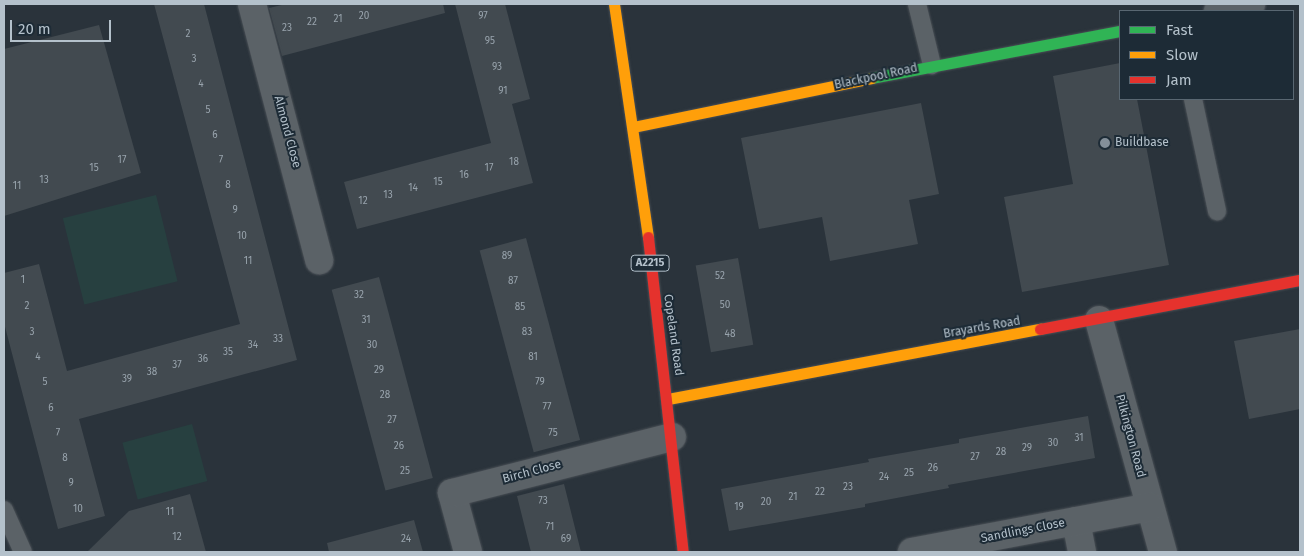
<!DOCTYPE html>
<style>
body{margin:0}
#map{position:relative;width:1304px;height:556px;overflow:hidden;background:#2a333b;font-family:"Fira Sans",sans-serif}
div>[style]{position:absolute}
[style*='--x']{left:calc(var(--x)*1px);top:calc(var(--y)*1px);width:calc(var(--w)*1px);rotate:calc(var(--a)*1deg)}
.green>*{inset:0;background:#274040;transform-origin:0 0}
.building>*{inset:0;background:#424a50;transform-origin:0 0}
.roads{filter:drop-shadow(0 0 1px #494f55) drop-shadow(0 0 1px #494f55)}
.lane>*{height:18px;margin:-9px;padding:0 9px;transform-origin:9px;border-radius:9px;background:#5b6267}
.street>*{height:28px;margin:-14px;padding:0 14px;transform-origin:14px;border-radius:14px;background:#5b6267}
.fast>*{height:11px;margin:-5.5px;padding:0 5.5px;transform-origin:5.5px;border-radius:5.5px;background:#30b455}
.slow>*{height:11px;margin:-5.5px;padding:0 5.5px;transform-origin:5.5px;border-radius:5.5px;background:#ff9f0a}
.jam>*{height:11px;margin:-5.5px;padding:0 5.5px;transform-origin:5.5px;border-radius:5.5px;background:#e5322d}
.dots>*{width:14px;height:14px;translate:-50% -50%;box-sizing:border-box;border:2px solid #1d2b36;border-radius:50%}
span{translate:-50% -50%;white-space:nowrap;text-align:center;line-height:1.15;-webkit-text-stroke:4px #1d2b36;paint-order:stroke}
.number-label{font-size:10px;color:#98a3ac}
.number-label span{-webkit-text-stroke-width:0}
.shield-label span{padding:1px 4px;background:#1d2b36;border:1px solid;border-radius:4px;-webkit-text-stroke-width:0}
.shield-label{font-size:11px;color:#b4c1cb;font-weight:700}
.street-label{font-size:12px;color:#b4c1cb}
.poi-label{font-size:12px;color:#b4c1cb}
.left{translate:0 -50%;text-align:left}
.frame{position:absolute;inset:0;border:5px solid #b4c1cb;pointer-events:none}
.legend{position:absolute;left:1119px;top:10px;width:175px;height:90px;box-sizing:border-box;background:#1d2b36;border:1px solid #596772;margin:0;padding:6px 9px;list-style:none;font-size:15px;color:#b4c1cb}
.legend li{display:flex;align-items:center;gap:10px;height:25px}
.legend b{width:25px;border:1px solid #596772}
.scale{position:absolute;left:10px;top:20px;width:101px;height:22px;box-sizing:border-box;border:2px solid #b4c1cb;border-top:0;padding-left:6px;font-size:15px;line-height:18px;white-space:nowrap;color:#b4c1cb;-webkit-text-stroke:4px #1d2b36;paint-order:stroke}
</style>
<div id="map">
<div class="green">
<div style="left:156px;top:195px;width:89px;height:96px;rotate:76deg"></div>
<div style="left:192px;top:424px;width:59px;height:72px;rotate:75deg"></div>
</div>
<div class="building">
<div style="clip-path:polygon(154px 4px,204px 4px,297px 360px,79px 419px,105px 516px,58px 529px,4px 323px,4px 273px,39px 264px,67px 371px,240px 324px)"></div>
<div style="clip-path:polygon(286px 4px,443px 4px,445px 13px,282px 56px,269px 8px)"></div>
<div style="clip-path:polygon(455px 4px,505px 4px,530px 99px,512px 104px,533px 183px,357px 229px,344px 182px,491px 143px)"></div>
<div style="clip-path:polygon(99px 25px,141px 173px,4px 216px,4px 49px)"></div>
<div style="clip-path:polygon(1120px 63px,1120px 99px,1137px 99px,1169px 265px,1022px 292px,1004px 197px,1073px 184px,1053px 76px)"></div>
<div style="clip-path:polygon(921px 103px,939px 194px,909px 200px,918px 244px,830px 261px,822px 217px,759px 229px,741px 138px)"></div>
<div style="left:526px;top:238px;width:209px;height:48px;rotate:75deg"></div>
<div style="left:738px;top:258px;width:88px;height:43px;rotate:80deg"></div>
<div style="left:379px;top:277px;width:208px;height:49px;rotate:75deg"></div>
<div style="clip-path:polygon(1300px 329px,1300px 409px,1249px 419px,1234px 341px)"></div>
<div style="clip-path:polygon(1088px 416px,1095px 458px,948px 485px,949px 488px,865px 504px,865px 507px,729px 531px,721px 489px,869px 462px,868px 459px,959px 443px,959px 439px)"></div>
<div style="clip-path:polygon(564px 484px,581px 552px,531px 552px,517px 496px)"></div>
<div style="clip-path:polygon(190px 494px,206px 552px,87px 552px,129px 511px)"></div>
<div style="clip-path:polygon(414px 520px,423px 552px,329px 552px,327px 543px)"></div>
</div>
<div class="roads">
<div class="lane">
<div style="--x:917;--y:4;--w:63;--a:76.2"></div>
<div style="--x:1193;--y:99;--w:115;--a:77.9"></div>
<div style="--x:4;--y:510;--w:46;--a:65.7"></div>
</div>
<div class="street">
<div style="--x:252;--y:4;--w:265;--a:75.3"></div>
<div style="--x:1218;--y:11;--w:34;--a:-12"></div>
<div style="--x:1099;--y:320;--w:241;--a:74.6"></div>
<div style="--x:1076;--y:521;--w:32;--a:79"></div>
<div style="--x:468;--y:552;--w:61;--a:-105.2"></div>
<div style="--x:452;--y:493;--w:227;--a:-14.3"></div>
<div style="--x:912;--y:552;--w:242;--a:-10.7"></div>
</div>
<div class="fast">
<div style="--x:871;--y:78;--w:253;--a:-10.7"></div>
</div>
<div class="slow">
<div style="--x:614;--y:4;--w:235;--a:81.7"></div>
<div style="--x:633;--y:127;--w:243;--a:-11.6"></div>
<div style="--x:668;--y:399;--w:379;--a:-10.7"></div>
</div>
<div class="jam">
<div style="--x:648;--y:237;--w:317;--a:83.7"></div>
<div style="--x:1040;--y:329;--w:265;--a:-10.7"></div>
</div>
</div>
<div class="dots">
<div style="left:1105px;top:143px;background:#848f99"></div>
</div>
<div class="number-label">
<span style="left:364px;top:17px">20</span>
<span style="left:483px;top:17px">97</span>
<span style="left:338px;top:20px">21</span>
<span style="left:312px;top:23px">22</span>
<span style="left:287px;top:29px">23</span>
<span style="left:188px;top:35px">2</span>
<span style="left:490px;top:42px">95</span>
<span style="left:194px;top:60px">3</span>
<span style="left:497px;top:68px">93</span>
<span style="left:201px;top:85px">4</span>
<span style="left:503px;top:92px">91</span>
<span style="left:208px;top:111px">5</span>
<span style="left:215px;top:136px">6</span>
<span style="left:122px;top:161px">17</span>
<span style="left:221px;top:161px">7</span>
<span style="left:514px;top:163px">18</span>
<span style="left:94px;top:169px">15</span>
<span style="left:489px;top:169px">17</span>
<span style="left:464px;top:176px">16</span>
<span style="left:44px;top:181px">13</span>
<span style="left:438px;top:183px">15</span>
<span style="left:228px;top:186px">8</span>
<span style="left:17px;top:187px">11</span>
<span style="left:413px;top:189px">14</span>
<span style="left:388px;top:196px">13</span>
<span style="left:363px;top:202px">12</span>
<span style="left:235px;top:211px">9</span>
<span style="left:242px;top:237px">10</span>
<span style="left:507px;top:257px">89</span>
<span style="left:248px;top:262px">11</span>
<span style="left:720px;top:277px">52</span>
<span style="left:23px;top:281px">1</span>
<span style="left:513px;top:282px">87</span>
<span style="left:359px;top:296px">32</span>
<span style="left:725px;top:306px">50</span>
<span style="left:27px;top:307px">2</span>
<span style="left:520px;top:308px">85</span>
<span style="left:366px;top:321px">31</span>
<span style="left:32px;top:333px">3</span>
<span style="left:527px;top:333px">83</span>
<span style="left:730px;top:335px">48</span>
<span style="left:278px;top:340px">33</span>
<span style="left:253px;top:346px">34</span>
<span style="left:372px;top:346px">30</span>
<span style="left:228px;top:353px">35</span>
<span style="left:38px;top:358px">4</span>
<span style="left:533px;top:358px">81</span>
<span style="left:203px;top:360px">36</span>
<span style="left:177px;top:366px">37</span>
<span style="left:379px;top:371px">29</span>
<span style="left:152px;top:373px">38</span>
<span style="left:127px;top:380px">39</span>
<span style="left:45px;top:383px">5</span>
<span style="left:540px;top:383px">79</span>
<span style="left:385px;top:396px">28</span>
<span style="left:547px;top:408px">77</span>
<span style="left:51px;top:409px">6</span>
<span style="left:392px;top:421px">27</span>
<span style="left:58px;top:434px">7</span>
<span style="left:553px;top:434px">75</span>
<span style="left:1079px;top:439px">31</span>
<span style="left:1053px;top:444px">30</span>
<span style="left:399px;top:447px">26</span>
<span style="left:1027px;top:449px">29</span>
<span style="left:1001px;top:453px">28</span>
<span style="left:975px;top:458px">27</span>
<span style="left:65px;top:459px">8</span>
<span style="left:933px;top:469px">26</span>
<span style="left:405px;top:472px">25</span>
<span style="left:909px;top:474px">25</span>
<span style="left:884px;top:478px">24</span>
<span style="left:71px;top:484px">9</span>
<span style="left:848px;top:488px">23</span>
<span style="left:820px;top:493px">22</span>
<span style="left:793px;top:498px">21</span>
<span style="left:543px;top:502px">73</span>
<span style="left:766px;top:503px">20</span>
<span style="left:739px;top:508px">19</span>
<span style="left:78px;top:510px">10</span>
<span style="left:170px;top:513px">11</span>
<span style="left:550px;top:528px">71</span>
<span style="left:177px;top:538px">12</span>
<span style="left:406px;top:540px">24</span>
<span style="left:566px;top:540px">69</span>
</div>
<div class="shield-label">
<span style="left:650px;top:263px">A2215</span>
</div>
<div class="street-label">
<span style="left:876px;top:77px;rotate:-12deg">Blackpool Road</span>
<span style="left:287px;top:132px;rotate:75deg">Almond Close</span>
<span style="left:982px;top:328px;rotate:-10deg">Brayards Road</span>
<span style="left:673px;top:335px;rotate:82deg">Copeland Road</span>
<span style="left:1130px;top:436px;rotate:75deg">Pilkington Road</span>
<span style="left:532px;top:472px;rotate:-15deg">Birch Close</span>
<span style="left:1023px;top:531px;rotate:-11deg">Sandlings Close</span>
</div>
<div class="poi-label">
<span class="left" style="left:1115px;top:143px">Buildbase</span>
</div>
<div class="frame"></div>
<ul class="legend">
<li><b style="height:6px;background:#30b455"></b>Fast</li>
<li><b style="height:6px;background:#ff9f0a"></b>Slow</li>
<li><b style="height:6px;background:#e5322d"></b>Jam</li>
</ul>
<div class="scale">20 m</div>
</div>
